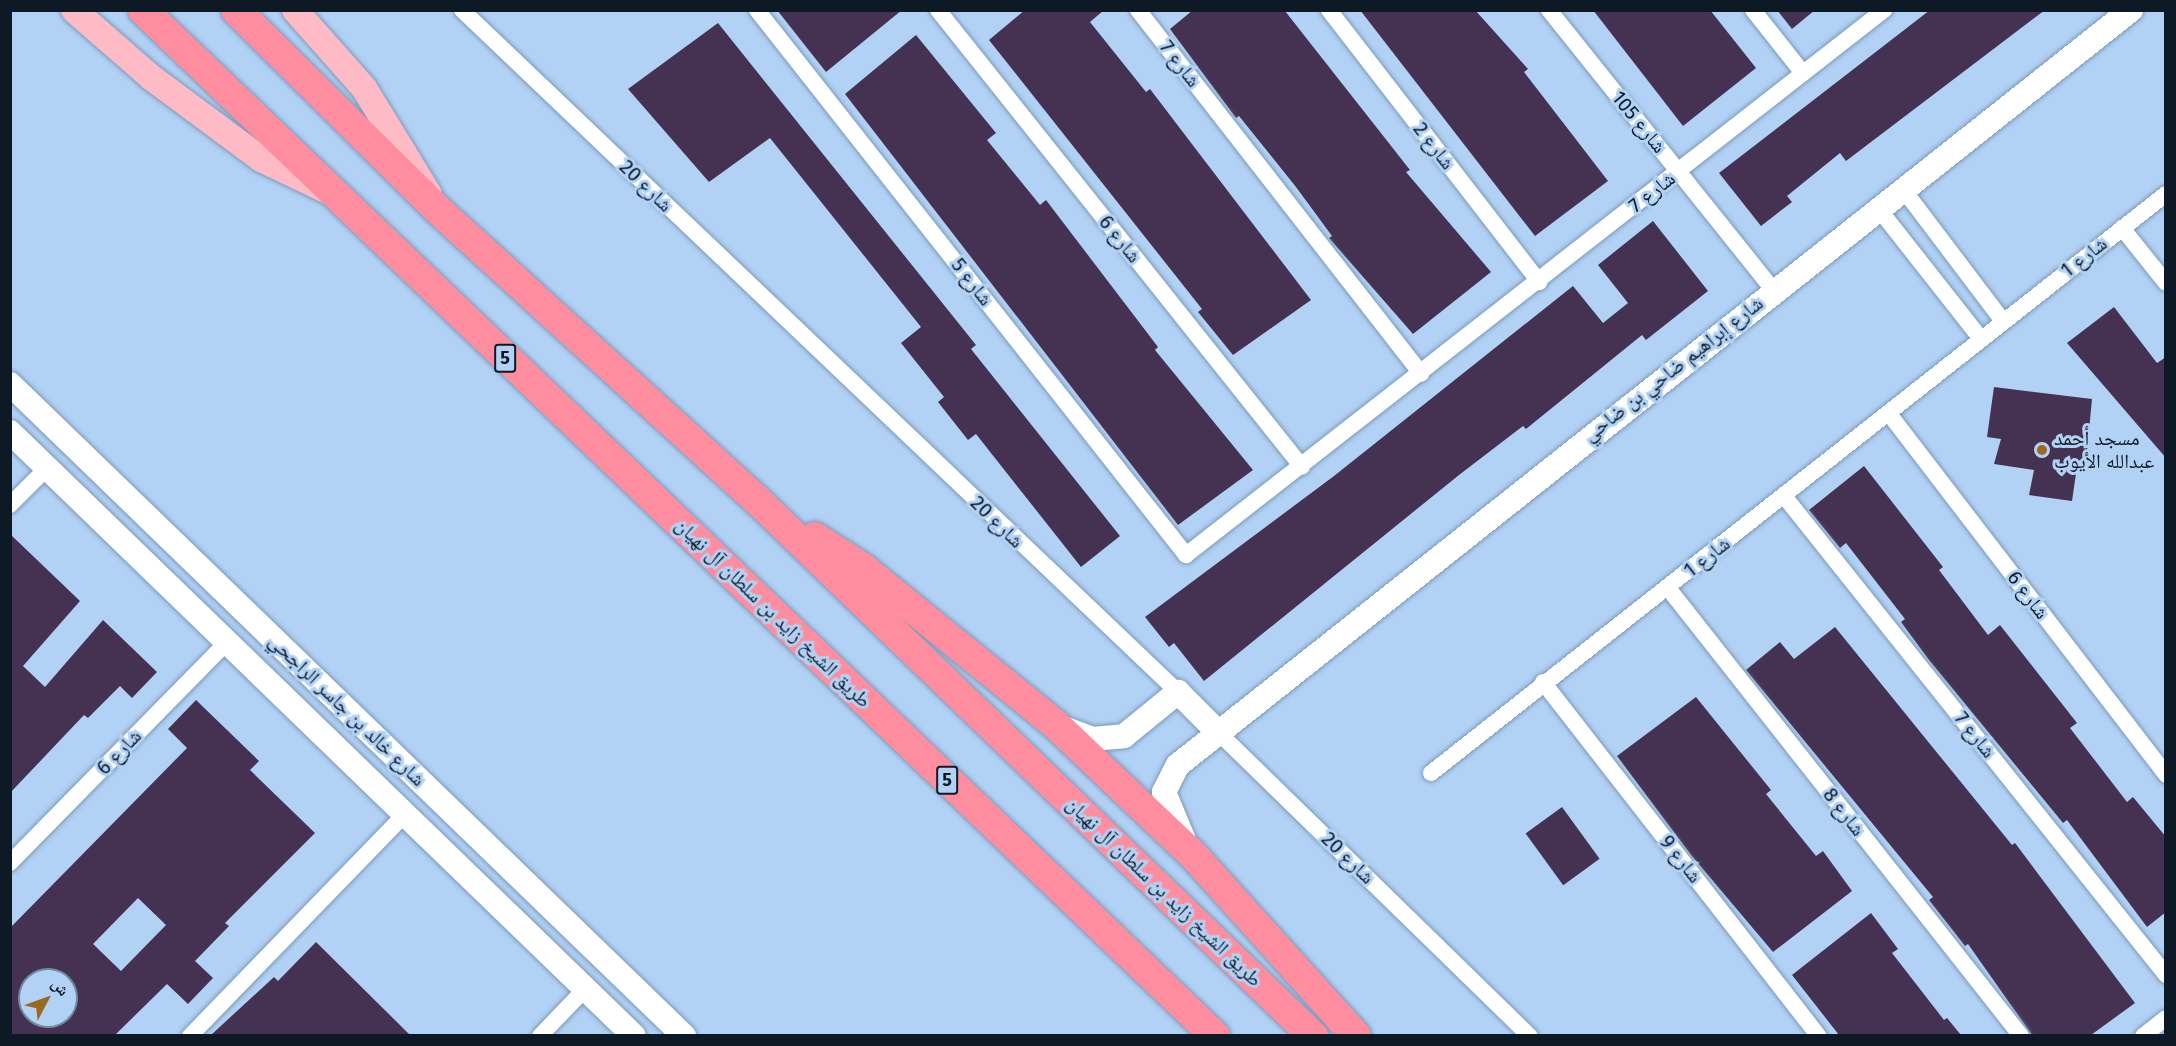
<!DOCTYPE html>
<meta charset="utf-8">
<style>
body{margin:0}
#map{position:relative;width:2176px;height:1046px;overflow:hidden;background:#b2d2f5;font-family:"Fira Sans","Noto Naskh Arabic",sans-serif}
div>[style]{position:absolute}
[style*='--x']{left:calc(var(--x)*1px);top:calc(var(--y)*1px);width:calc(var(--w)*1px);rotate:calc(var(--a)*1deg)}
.building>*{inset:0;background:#453252;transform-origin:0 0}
.roads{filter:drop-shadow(0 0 2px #7c9abb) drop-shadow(0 0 2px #7c9abb)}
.street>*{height:16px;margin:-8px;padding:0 8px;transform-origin:8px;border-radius:8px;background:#fff}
.secondary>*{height:24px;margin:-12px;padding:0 12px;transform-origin:12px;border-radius:12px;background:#fff}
.primary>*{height:26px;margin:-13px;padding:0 13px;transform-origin:13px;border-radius:13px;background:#febbc5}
.highway>*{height:30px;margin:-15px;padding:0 15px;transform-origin:15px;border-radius:15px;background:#fe8e9f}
.dots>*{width:16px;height:16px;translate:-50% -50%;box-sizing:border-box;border:3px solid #b2d2f5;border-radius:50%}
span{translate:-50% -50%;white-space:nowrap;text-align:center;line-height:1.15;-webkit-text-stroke:6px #b2d2f5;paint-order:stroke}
.shield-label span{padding:2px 4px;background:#b2d2f5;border:2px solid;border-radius:4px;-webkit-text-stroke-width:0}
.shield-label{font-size:18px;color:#0e1926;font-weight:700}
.street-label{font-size:20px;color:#0e1926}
.poi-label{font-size:20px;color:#0e1926}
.left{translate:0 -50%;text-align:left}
.frame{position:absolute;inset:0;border:12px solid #0e1926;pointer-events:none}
.north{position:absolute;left:18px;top:968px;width:60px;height:60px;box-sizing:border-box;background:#b2d2f5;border:2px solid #7088a2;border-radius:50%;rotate:49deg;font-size:16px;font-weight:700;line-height:24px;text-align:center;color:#0e1926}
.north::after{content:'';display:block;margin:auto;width:21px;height:27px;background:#9b681e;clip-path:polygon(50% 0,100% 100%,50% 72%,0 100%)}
</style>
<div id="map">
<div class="building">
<div style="clip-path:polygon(777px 10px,902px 10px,826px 72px)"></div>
<div style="clip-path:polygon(1025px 10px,1104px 10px,1090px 22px,1146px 92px,1150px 89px,1311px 300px,1233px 355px,1198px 312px,1202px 309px,989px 40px)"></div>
<div style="clip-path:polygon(1193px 10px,1285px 11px,1410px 170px,1406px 172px,1491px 272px,1413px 334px,1329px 238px,1332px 236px,1296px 187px,1239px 116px,1236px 118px,1170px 29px)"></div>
<div style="clip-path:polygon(1360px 10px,1475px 10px,1528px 69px,1524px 72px,1608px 181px,1535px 236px)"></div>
<div style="clip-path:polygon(1593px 10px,1710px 10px,1756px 68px,1683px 126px)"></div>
<div style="clip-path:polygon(1777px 10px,1815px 10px,1792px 29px)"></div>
<div style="clip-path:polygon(1930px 10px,2045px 10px,1846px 161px,1840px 153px,1787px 196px,1792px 202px,1761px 226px,1719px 173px)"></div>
<div style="clip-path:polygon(718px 23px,976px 345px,971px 349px,1120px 536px,1081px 567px,976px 434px,968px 440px,938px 402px,944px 397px,901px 343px,921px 327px,770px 138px,709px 182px,628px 89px)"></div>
<div style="clip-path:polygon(916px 35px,996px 133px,987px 140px,1040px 205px,1046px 200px,1158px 347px,1155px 350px,1253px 470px,1178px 525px,845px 94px)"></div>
<div style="clip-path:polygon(1653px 221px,1708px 291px,1646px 340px,1642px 335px,1526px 429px,1523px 426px,1459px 475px,1204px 681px,1174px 643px,1169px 647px,1145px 617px,1334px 476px,1573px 286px,1603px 323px,1628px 303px,1598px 265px)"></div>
<div style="clip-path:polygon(2114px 307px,2157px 363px,2166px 357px,2166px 458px,2067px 343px)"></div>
<div style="clip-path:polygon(1994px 387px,2092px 399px,2086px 463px,2078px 460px,2072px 501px,2029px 495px,2034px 470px,1994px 464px,2001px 439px,1987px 437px)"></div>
<div style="clip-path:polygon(1864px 466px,1943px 567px,1939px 570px,1988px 635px,2000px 625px,2077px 723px,2070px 728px,2127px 802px,2133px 797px,2166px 837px,2166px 912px,2147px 927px,2067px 820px,2063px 823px,1929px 660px,1901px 622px,1905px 619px,1846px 543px,1840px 548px,1809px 510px)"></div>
<div style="clip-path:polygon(10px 534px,80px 601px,23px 666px,45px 687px,103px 620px,157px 672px,132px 698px,120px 686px,88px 718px,84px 715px,10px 793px)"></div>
<div style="clip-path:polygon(1835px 627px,2012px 845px,2015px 843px,2135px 1003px,2091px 1035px,2032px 1035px,1968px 944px,1965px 946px,1929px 900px,1933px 897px,1746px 670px,1780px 642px,1794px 659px)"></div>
<div style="clip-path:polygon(1696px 697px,1771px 790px,1766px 794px,1816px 856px,1823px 851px,1852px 891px,1773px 952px,1691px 855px,1617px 756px)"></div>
<div style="clip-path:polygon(evenodd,196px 700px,259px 761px,250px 770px,315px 833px,225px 923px,229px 926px,195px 961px,213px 978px,188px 1004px,167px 984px,115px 1035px,10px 1035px,10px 928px,187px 748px,168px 729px,196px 700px,138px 898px,166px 925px,121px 971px,93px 944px,138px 898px,196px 700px,30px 980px,66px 980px,66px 1016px,30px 1016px,30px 980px)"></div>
<div style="left:1562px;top:807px;width:64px;height:45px;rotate:54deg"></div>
<div style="clip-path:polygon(1871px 913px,1898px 949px,1892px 953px,1944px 1020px,1947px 1018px,1961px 1035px,1839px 1035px,1792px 975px)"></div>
<div style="clip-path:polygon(316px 942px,410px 1035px,211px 1035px,274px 977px,278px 981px)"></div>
</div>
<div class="roads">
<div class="street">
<div style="--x:462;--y:10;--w:989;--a:43.61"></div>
<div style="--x:757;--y:10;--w:694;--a:51.79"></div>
<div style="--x:1186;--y:555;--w:886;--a:-37.98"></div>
<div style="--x:938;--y:10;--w:584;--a:51.46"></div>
<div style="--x:1138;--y:10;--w:461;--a:52.1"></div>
<div style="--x:1329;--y:10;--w:344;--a:52.3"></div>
<div style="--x:1549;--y:10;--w:359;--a:51.3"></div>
<div style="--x:1753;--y:10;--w:80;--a:51.6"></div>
<div style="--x:1903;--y:189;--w:166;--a:52.9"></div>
<div style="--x:1878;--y:208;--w:167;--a:51.8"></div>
<div style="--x:2122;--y:228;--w:70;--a:51.3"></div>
<div style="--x:1890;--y:415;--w:454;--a:52.5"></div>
<div style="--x:1784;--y:496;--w:613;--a:51.43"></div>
<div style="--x:10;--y:505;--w:54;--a:-45"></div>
<div style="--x:1668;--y:588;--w:570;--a:51.76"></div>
<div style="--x:1543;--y:682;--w:449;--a:52.1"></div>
<div style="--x:1217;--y:731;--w:437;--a:44.3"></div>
<div style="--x:1431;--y:773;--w:936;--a:-38.23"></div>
<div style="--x:10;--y:863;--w:311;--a:-45.5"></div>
<div style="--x:190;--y:1036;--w:309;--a:-45.9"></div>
<div style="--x:540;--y:1036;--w:65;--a:-46.2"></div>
<div style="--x:2143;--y:1036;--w:29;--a:-38"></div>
</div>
<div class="secondary">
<div style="--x:10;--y:384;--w:938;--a:44.05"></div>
<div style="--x:10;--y:432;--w:868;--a:44.07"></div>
<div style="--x:1061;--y:727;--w:33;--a:21"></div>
<div style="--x:1092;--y:739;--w:32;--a:-5"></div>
<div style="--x:1124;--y:736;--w:70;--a:-39.2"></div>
<div style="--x:1178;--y:692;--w:55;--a:45"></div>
<div style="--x:1184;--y:840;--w:52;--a:-112.6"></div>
<div style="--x:1164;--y:792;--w:30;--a:-63"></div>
<div style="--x:1178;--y:765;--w:1216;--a:-38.39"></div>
</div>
<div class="primary">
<div style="--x:74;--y:10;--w:103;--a:41.1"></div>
<div style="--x:152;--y:78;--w:136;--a:36.6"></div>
<div style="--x:261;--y:159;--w:76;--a:25.6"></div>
<div style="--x:295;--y:10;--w:104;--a:48.5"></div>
<div style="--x:364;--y:88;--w:124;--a:58.5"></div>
</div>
<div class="highway">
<div style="--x:143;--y:10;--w:1484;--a:43.74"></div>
<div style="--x:236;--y:10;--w:281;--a:44.7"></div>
<div style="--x:436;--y:208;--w:433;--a:42.3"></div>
<div style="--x:756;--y:499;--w:774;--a:43.95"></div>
<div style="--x:815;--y:537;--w:57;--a:32.9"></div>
<div style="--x:863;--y:568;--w:247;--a:39.1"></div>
<div style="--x:1055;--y:724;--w:193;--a:43.5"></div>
<div style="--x:1195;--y:857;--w:241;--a:48"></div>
</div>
</div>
<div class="dots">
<div style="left:2042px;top:450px;background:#9b681e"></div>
</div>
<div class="shield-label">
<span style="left:505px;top:358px">5</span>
<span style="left:947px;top:780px">5</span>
</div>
<div class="street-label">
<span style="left:1180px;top:64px;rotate:52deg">شارع 7</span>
<span style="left:1639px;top:122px;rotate:51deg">شارع 105</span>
<span style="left:1434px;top:146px;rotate:52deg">شارع 2</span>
<span style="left:646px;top:186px;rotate:44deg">شارع 20</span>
<span style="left:1652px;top:192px;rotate:-38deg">شارع 7</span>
<span style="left:1120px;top:239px;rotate:51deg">شارع 6</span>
<span style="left:2084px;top:257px;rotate:-38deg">شارع 1</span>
<span style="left:972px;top:282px;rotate:52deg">شارع 5</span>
<span style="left:1673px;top:369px;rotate:-38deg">شارع إبراهيم ضاحي بن ضاحي</span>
<span style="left:997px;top:522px;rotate:44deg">شارع 20</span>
<span style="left:1707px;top:557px;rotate:-38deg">شارع 1</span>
<span style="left:2028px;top:595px;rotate:53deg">شارع 6</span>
<span style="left:773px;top:613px;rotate:44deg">طريق الشيخ زايد بن سلطان آل نهيان</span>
<span style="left:347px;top:710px;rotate:44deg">شارع خالد بن جاسر الراجحي</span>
<span style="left:1975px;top:735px;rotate:51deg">شارع 7</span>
<span style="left:119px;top:752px;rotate:-46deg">شارع 6</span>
<span style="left:1844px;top:812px;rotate:52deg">شارع 8</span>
<span style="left:1348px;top:858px;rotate:44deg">شارع 20</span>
<span style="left:1681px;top:859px;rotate:52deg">شارع 9</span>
<span style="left:1164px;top:892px;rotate:44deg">طريق الشيخ زايد بن سلطان آل نهيان</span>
</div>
<div class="poi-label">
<span class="left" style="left:2054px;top:450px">مسجد أحمد<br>عبدالله الأيوب</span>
</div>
<div class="frame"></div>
<div class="north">ش</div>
</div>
